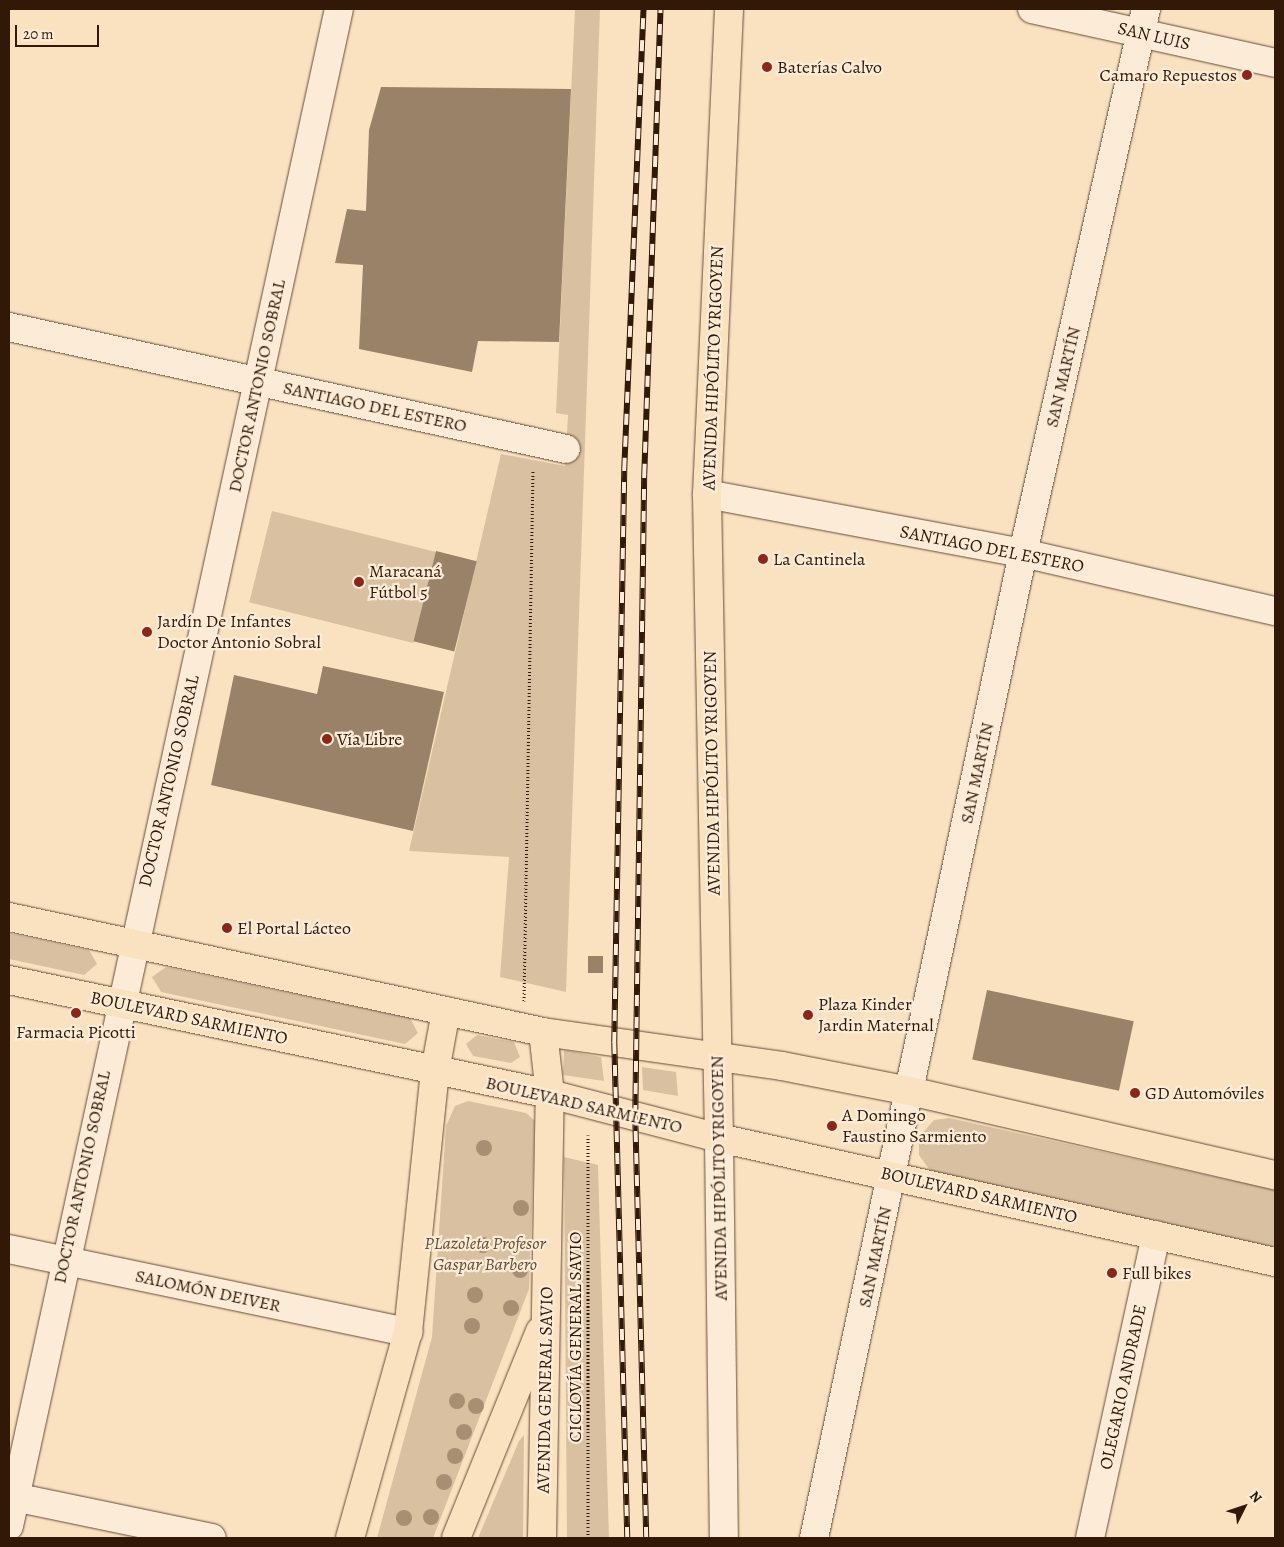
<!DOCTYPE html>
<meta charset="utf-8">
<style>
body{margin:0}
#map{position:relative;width:1284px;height:1547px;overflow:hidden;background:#fae2c1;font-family:Alegreya,serif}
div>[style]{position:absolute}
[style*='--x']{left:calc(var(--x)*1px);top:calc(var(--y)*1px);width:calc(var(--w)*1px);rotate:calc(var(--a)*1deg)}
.green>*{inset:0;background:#d8c0a1;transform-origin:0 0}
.building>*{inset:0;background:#9a8268;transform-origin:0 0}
.path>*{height:3px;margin-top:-1.5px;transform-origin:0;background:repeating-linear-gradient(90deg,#321907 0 1px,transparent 0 3.5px)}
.roads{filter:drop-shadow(0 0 1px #644b36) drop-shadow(0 0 1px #644b36)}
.minor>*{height:28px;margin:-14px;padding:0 14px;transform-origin:14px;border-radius:14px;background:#fcecd7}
.major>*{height:28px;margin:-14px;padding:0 14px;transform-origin:14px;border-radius:14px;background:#fae2c1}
.rail>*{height:5.5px;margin-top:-2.75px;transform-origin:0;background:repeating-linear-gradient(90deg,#fcecd7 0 11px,#321907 0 22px);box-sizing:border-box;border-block:1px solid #321907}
.trees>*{width:16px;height:16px;margin:-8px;border-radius:50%;background:#a88f74}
.dots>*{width:14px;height:14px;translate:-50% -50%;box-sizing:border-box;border:2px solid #fcecd7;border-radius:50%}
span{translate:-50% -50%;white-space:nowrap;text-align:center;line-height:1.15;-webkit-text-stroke:4.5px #fcecd7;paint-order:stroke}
.street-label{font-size:18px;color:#321907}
.poi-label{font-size:18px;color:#321907}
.left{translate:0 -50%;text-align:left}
.right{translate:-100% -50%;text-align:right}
.park-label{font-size:18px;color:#644b35;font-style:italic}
.frame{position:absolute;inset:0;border:10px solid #321907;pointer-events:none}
.north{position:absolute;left:1219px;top:1482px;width:50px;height:50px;-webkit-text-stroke:4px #fcecd7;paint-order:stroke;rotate:49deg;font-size:14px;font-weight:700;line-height:20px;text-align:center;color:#321907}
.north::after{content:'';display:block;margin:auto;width:18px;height:22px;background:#321907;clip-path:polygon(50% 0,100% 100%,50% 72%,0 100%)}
.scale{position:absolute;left:15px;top:25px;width:84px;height:22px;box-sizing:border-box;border:2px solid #321907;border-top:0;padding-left:6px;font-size:15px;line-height:18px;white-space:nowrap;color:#321907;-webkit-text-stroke:4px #fcecd7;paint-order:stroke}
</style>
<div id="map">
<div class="green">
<div style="clip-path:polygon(575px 9px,600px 9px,566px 992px,500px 977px,509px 857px,409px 851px,501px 454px,565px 466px,568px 415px,556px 413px)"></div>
<div style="left:272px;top:511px;width:169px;height:94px;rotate:14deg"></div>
<div style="clip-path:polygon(9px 933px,89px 950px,97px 964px,84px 975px,9px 959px)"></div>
<div style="clip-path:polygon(166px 967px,410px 1018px,418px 1033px,405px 1044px,161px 992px,152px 977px)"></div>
<div style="clip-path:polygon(477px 1035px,514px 1042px,520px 1057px,511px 1063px,473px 1056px,466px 1044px)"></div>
<div style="clip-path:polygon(564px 1050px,601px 1057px,604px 1081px,563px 1075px)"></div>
<div style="clip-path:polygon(642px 1067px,676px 1072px,678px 1096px,643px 1090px)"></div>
<div style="clip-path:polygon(468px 1101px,526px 1113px,535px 1121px,529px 1289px,433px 1538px,377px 1538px,432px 1337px,446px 1126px,455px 1106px)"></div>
<div style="clip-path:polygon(949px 1118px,1275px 1190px,1275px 1249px,931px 1172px,919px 1155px,919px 1137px,934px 1120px)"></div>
<div style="clip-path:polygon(564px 1157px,598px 1165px,609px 1538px,567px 1538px)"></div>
<div style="clip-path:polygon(524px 1435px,523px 1538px,478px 1538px,519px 1441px)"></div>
</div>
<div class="building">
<div style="clip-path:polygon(381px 87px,571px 89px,559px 342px,478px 341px,472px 372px,359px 349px,363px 265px,335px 263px,347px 209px,366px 211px,369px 130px)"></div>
<div style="left:436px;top:551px;width:42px;height:93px;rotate:14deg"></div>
<div style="clip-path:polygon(323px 666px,444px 692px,413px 831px,211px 785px,234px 675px,317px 694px)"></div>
<div style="left:588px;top:956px;width:15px;height:17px"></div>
<div style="left:987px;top:990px;width:150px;height:71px;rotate:12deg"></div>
</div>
<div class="path">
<div style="--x:524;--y:1001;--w:531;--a:-89.03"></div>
<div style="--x:588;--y:1538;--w:403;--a:-90"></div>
</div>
<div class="roads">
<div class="minor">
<div style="--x:1032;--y:9;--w:249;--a:12.5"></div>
<div style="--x:9;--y:327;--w:570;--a:12.35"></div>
<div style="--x:707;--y:494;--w:321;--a:10.6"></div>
<div style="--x:1023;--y:553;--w:259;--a:13"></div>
<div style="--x:719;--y:1138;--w:400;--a:89.3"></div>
<div style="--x:9;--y:1249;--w:408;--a:11.8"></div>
<div style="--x:9;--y:1496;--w:207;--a:11.7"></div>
<div style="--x:9;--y:1526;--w:1552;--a:-77.73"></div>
<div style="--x:814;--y:1538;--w:1007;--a:-78.02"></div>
<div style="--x:1023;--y:553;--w:558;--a:-77.26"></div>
<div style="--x:1090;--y:1538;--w:310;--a:-77.7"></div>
</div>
<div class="major">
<div style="--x:9;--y:917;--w:546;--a:12.15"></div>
<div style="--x:543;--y:1032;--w:241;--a:8.1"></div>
<div style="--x:782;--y:1066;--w:130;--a:11.1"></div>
<div style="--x:910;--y:1091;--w:375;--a:13"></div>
<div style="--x:9;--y:980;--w:553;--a:11.9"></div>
<div style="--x:550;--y:1094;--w:175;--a:14.6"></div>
<div style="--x:719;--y:1138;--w:570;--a:12.57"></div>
<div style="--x:719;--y:1138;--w:644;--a:-91.07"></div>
<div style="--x:707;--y:494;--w:485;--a:-87.4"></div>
<div style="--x:350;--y:1538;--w:214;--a:-74.3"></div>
<div style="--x:408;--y:1332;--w:262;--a:-84.1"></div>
<div style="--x:435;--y:1071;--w:61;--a:-79.6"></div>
<div style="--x:456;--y:1538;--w:223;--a:-67.9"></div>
<div style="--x:542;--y:1538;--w:444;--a:-89"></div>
<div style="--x:550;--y:1094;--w:62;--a:-96.4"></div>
</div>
</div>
<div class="rail">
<div style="--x:627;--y:1538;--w:495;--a:-91.5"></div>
<div style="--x:614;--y:1043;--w:574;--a:-89"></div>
<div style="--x:624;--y:469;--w:460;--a:-87.6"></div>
<div style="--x:646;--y:1538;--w:422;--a:-91.5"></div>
<div style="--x:635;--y:1116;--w:641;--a:-89.2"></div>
<div style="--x:644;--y:475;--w:466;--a:-88"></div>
</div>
<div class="trees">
<div style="left:484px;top:1148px"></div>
<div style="left:521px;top:1208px"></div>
<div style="left:483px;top:1245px"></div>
<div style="left:520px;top:1270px"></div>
<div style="left:475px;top:1295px"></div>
<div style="left:511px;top:1308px"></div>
<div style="left:472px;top:1326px"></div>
<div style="left:457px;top:1401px"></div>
<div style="left:476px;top:1406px"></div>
<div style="left:464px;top:1432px"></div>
<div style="left:455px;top:1456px"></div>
<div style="left:444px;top:1482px"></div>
<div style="left:431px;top:1517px"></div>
<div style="left:404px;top:1518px"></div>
</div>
<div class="dots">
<div style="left:767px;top:67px;background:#8f2418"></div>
<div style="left:1247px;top:75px;background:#8f2418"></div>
<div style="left:763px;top:559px;background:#8f2418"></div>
<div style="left:359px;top:582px;background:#8f2418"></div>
<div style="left:147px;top:632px;background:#8f2418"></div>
<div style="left:327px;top:739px;background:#8f2418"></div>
<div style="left:227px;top:928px;background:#8f2418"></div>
<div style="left:76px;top:1013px;background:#8f2418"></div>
<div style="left:808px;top:1015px;background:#8f2418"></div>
<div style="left:1135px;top:1093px;background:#8f2418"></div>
<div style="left:832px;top:1126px;background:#8f2418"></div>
<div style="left:1112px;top:1273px;background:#8f2418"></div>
</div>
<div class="street-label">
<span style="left:1154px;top:36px;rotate:13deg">SAN LUIS</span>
<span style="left:713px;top:368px;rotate:-88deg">AVENIDA HIPÓLITO YRIGOYEN</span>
<span style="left:1063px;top:377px;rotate:-77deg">SAN MARTÍN</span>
<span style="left:257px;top:386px;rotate:-78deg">DOCTOR ANTONIO SOBRAL</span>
<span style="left:375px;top:407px;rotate:12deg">SANTIAGO DEL ESTERO</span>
<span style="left:992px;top:549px;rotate:11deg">SANTIAGO DEL ESTERO</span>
<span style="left:712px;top:773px;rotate:-91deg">AVENIDA HIPÓLITO YRIGOYEN</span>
<span style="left:977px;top:773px;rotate:-78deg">SAN MARTÍN</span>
<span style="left:169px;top:781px;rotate:-77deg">DOCTOR ANTONIO SOBRAL</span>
<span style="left:189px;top:1018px;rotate:12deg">BOULEVARD SARMIENTO</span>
<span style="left:584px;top:1105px;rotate:13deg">BOULEVARD SARMIENTO</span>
<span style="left:82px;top:1177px;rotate:-78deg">DOCTOR ANTONIO SOBRAL</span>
<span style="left:719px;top:1178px;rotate:-91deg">AVENIDA HIPÓLITO YRIGOYEN</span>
<span style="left:979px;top:1195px;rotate:13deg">BOULEVARD SARMIENTO</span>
<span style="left:875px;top:1257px;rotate:-78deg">SAN MARTÍN</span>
<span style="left:208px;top:1291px;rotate:12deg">SALOMÓN DEIVER</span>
<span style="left:575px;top:1337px;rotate:-90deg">CICLOVÍA GENERAL SAVIO</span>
<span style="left:1123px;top:1387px;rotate:-78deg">OLEGARIO ANDRADE</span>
<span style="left:545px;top:1390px;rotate:-89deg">AVENIDA GENERAL SAVIO</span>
</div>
<div class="poi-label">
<span class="left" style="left:777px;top:67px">Baterías Calvo</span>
<span class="right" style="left:1237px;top:75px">Camaro Repuestos</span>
<span class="left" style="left:773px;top:559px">La Cantinela</span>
<span class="left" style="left:369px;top:582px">Maracaná<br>Fútbol 5</span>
<span class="left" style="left:157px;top:632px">Jardín De Infantes<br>Doctor Antonio Sobral</span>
<span class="left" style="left:337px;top:739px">Vía Libre</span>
<span class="left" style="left:237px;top:928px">El Portal Lácteo</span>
<span class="left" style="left:818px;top:1015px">Plaza Kinder<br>Jardin Maternal</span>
<span style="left:76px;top:1032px">Farmacia Picotti</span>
<span class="left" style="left:1145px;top:1093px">GD Automóviles</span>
<span class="left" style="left:842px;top:1126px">A Domingo<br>Faustino Sarmiento</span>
<span class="left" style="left:1122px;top:1273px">Full bikes</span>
</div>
<div class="park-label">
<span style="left:485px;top:1254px">PLazoleta Profesor<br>Gaspar Barbero</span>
</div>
<div class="frame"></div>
<div class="north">N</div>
<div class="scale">20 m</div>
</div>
